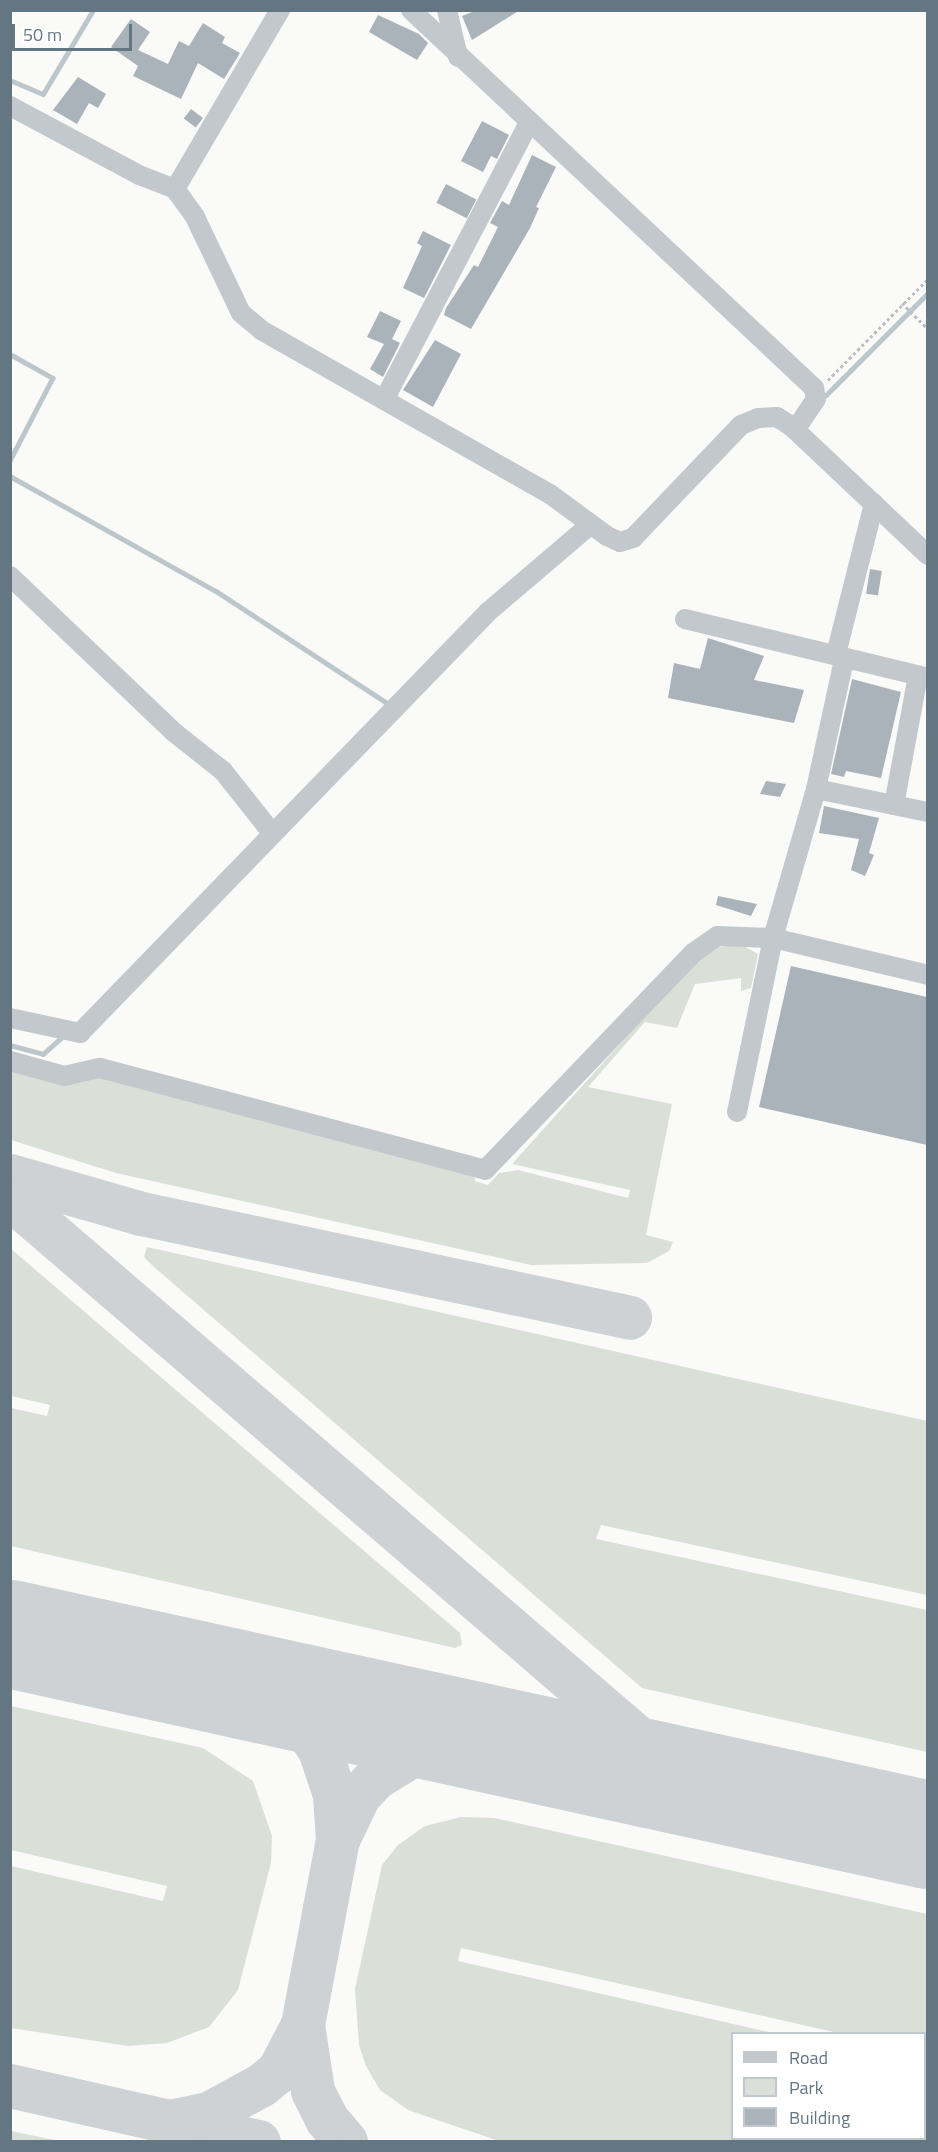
<!DOCTYPE html>
<style>
body{margin:0}
#map{position:relative;width:938px;height:2152px;overflow:hidden;background:#fafaf8;font-family:"Titillium Web",sans-serif}
div>[style]{position:absolute}
[style*='--x']{left:calc(var(--x)*1px);top:calc(var(--y)*1px);width:calc(var(--w)*1px);rotate:calc(var(--a)*1deg)}
.green>*{inset:0;background:#dadfd7}
.stream>*{height:4.5px;margin:-2.25px;padding:0 2.25px;transform-origin:2.25px;border-radius:2.25px;background:#bbc7cb}
.taxiway>*{height:44px;margin:-22px;padding:0 22px;transform-origin:22px;border-radius:22px;background:#ced2d4}
.runway>*{height:108px;margin:-54px;padding:0 54px;transform-origin:54px;border-radius:54px;background:#ced2d4}
.building>*{inset:0;background:#aab3b9;transform-origin:0 0}
.path>*{height:3px;margin-top:-1.5px;transform-origin:0;background:repeating-linear-gradient(90deg,#bbbfc2 0 3px,transparent 0 6px)}
.minor>*{height:20px;margin:-10px;padding:0 10px;transform-origin:10px;border-radius:10px;background:#c3c8cc}
span{translate:-50% -50%;white-space:nowrap;text-align:center;line-height:1.15;-webkit-text-stroke:6px #fff;paint-order:stroke}
.frame{position:absolute;inset:0;border:12px solid #657683;pointer-events:none}
.legend{position:absolute;left:731px;top:2032px;width:195px;height:108px;box-sizing:border-box;background:#fff;border:2px solid #c1c8cd;margin:0;padding:8px 10px;list-style:none;font-size:18px;color:#657683}
.legend li{display:flex;align-items:center;gap:12px;height:30px}
.legend b{width:30px;border:2px solid #c1c8cd}
.scale{position:absolute;left:12px;top:24px;width:120px;height:27px;box-sizing:border-box;border:3px solid #657683;border-top:0;padding-left:8px;font-size:18px;line-height:21px;white-space:nowrap;color:#657683;-webkit-text-stroke:4px #fff;paint-order:stroke}
</style>
<div id="map">
<div class="green">
<div style="clip-path:polygon(740px 944px,758px 954px,751px 988px,741px 991px,741px 978px,695px 984px,677px 1028px,645px 1022px,588px 1087px,672px 1104px,646px 1235px,673px 1242px,669px 1251px,647px 1263px,531px 1265px,116px 1173px,11px 1140px,10px 1070px,95px 1076px,474px 1174px,475px 1181px,488px 1185px,499px 1173px,518px 1170px,628px 1198px,630px 1190px,512px 1164px,691px 965px,713px 948px)"></div>
<div style="clip-path:polygon(147px 1247px,927px 1421px,927px 1595px,601px 1525px,596px 1539px,927px 1610px,927px 1752px,642px 1688px,154px 1267px,144px 1257px)"></div>
<div style="clip-path:polygon(10px 1248px,460px 1633px,462px 1645px,455px 1648px,11px 1546px,11px 1408px,47px 1416px,50px 1405px,11px 1396px)"></div>
<div style="clip-path:polygon(11px 1706px,203px 1748px,253px 1781px,272px 1836px,271px 1863px,238px 1990px,209px 2027px,167px 2043px,128px 2046px,11px 2028px,11px 1866px,163px 1901px,167px 1886px,11px 1850px)"></div>
<div style="clip-path:polygon(461px 1817px,494px 1818px,927px 1914px,927px 2054px,924px 2034px,838px 2033px,461px 1948px,458px 1961px,773px 2033px,732px 2034px,732px 2138px,924px 2138px,925px 2068px,927px 2069px,927px 2141px,499px 2141px,408px 2110px,380px 2090px,366px 2066px,359px 2045px,355px 1989px,382px 1865px,398px 1845px,425px 1826px)"></div>
<div style="clip-path:polygon(10px 2131px,11px 2131px,59px 2141px,11px 2141px)"></div>
</div>
<div class="stream">
<div style="--x:10;--y:80;--w:36;--a:23"></div>
<div style="--x:43;--y:94;--w:98;--a:-59.2"></div>
<div style="--x:10;--y:354;--w:49;--a:29.2"></div>
<div style="--x:53;--y:378;--w:93;--a:117.4"></div>
<div style="--x:825;--y:396;--w:146;--a:-45"></div>
<div style="--x:10;--y:476;--w:236;--a:29.2"></div>
<div style="--x:216;--y:591;--w:207;--a:33.2"></div>
<div style="--x:389;--y:704;--w:4;--a:135"></div>
<div style="--x:10;--y:1045;--w:34;--a:15"></div>
<div style="--x:43;--y:1054;--w:27;--a:-42"></div>
</div>
<div class="taxiway">
<div style="--x:10;--y:1176;--w:137;--a:16.1"></div>
<div style="--x:142;--y:1214;--w:499;--a:12"></div>
<div style="--x:10;--y:1198;--w:896;--a:40.7"></div>
<div style="--x:268;--y:1693;--w:40;--a:39"></div>
<div style="--x:299;--y:1718;--w:38;--a:57"></div>
<div style="--x:320;--y:1750;--w:47;--a:71.6"></div>
<div style="--x:335;--y:1795;--w:45;--a:86.2"></div>
<div style="--x:10;--y:2086;--w:255;--a:12.7"></div>
<div style="--x:175;--y:2121;--w:35;--a:-12"></div>
<div style="--x:209;--y:2114;--w:60;--a:-28.7"></div>
<div style="--x:262;--y:2085;--w:22;--a:-39"></div>
<div style="--x:279;--y:2071;--w:52;--a:-62.4"></div>
<div style="--x:346;--y:2142;--w:30;--a:-130"></div>
<div style="--x:327;--y:2119;--w:31;--a:-117"></div>
<div style="--x:313;--y:2091;--w:67;--a:-98.6"></div>
<div style="--x:303;--y:2025;--w:188;--a:-79.3"></div>
<div style="--x:338;--y:1840;--w:49;--a:-64.5"></div>
<div style="--x:359;--y:1796;--w:25;--a:-47"></div>
<div style="--x:376;--y:1778;--w:67;--a:-31.6"></div>
<div style="--x:433;--y:1743;--w:36;--a:-9"></div>
</div>
<div class="runway">
<div style="--x:10;--y:1634;--w:940;--a:12.35"></div>
</div>
<div class="building">
<div style="clip-path:polygon(477px 10px,520px 10px,472px 40px,462px 16px)"></div>
<div style="clip-path:polygon(378px 15px,419px 34px,428px 43px,417px 60px,369px 32px)"></div>
<div style="clip-path:polygon(131px 19px,150px 32px,138px 50px,168px 64px,179px 41px,189px 46px,203px 23px,225px 37px,222px 43px,240px 53px,224px 79px,198px 63px,181px 99px,133px 76px,138px 66px,111px 47px)"></div>
<div style="clip-path:polygon(78px 77px,106px 94px,98px 108px,89px 103px,77px 124px,53px 110px)"></div>
<div style="left:191px;top:109px;width:15px;height:12px;rotate:37deg"></div>
<div style="clip-path:polygon(482px 121px,509px 135px,497px 159px,491px 156px,483px 172px,461px 161px)"></div>
<div style="clip-path:polygon(532px 155px,556px 167px,536px 207px,539px 208px,530px 228px,471px 329px,444px 315px,446px 308px,474px 265px,478px 267px,498px 227px,490px 223px,502px 201px,509px 205px)"></div>
<div style="left:446px;top:184px;width:34px;height:21px;rotate:27deg"></div>
<div style="clip-path:polygon(423px 231px,451px 245px,424px 298px,403px 288px,422px 246px,417px 243px)"></div>
<div style="clip-path:polygon(380px 311px,401px 321px,392px 339px,400px 343px,383px 377px,370px 369px,384px 344px,367px 337px)"></div>
<div style="clip-path:polygon(435px 340px,461px 354px,433px 407px,403px 390px)"></div>
<div style="left:870px;top:569px;width:12px;height:25px;rotate:9deg"></div>
<div style="clip-path:polygon(708px 638px,764px 656px,754px 680px,804px 690px,794px 723px,668px 698px,674px 663px,700px 669px)"></div>
<div style="clip-path:polygon(852px 679px,901px 692px,881px 778px,846px 771px,844px 777px,831px 774px)"></div>
<div style="clip-path:polygon(766px 781px,786px 784px,780px 797px,760px 794px)"></div>
<div style="clip-path:polygon(824px 806px,879px 818px,869px 853px,874px 855px,865px 876px,851px 870px,859px 839px,819px 833px)"></div>
<div style="clip-path:polygon(718px 896px,757px 904px,751px 916px,716px 905px)"></div>
<div style="clip-path:polygon(791px 966px,927px 997px,927px 1145px,759px 1107px)"></div>
</div>
<div class="path">
<div style="--x:902;--y:303;--w:37;--a:45"></div>
<div style="--x:828;--y:380;--w:142;--a:-45.3"></div>
</div>
<div class="minor">
<div style="--x:411;--y:10;--w:553;--a:43.17"></div>
<div style="--x:814;--y:388;--w:11;--a:80"></div>
<div style="--x:816;--y:399;--w:37;--a:124"></div>
<div style="--x:447;--y:10;--w:48;--a:76.8"></div>
<div style="--x:10;--y:106;--w:146;--a:28.1"></div>
<div style="--x:139;--y:175;--w:39;--a:21"></div>
<div style="--x:175;--y:189;--w:34;--a:54"></div>
<div style="--x:195;--y:217;--w:106;--a:64.4"></div>
<div style="--x:241;--y:313;--w:26;--a:40"></div>
<div style="--x:261;--y:330;--w:332;--a:29.6"></div>
<div style="--x:550;--y:494;--w:71;--a:36.4"></div>
<div style="--x:607;--y:536;--w:14;--a:25"></div>
<div style="--x:620;--y:542;--w:14;--a:-17"></div>
<div style="--x:633;--y:538;--w:156;--a:-46.3"></div>
<div style="--x:741;--y:425;--w:18;--a:-22"></div>
<div style="--x:758;--y:418;--w:19;--a:-3"></div>
<div style="--x:777;--y:417;--w:17;--a:33"></div>
<div style="--x:791;--y:426;--w:188;--a:43.3"></div>
<div style="--x:175;--y:189;--w:208;--a:-59.6"></div>
<div style="--x:384;--y:400;--w:313;--a:-62.4"></div>
<div style="--x:10;--y:576;--w:228;--a:43.6"></div>
<div style="--x:175;--y:733;--w:61;--a:38.4"></div>
<div style="--x:223;--y:771;--w:80;--a:51.6"></div>
<div style="--x:685;--y:619;--w:250;--a:13.6"></div>
<div style="--x:836;--y:654;--w:155;--a:-75.8"></div>
<div style="--x:816;--y:789;--w:114;--a:11.6"></div>
<div style="--x:894;--y:805;--w:131;--a:-79.5"></div>
<div style="--x:10;--y:1018;--w:72;--a:12.1"></div>
<div style="--x:80;--y:1033;--w:586;--a:-45.9"></div>
<div style="--x:488;--y:612;--w:135;--a:-40.5"></div>
<div style="--x:10;--y:1061;--w:56;--a:15.5"></div>
<div style="--x:64;--y:1076;--w:37;--a:-13"></div>
<div style="--x:100;--y:1068;--w:398;--a:14.8"></div>
<div style="--x:485;--y:1170;--w:301;--a:-46.2"></div>
<div style="--x:693;--y:953;--w:29;--a:-35"></div>
<div style="--x:717;--y:936;--w:56;--a:2"></div>
<div style="--x:773;--y:938;--w:159;--a:13.4"></div>
<div style="--x:737;--y:1112;--w:178;--a:-78.3"></div>
<div style="--x:773;--y:938;--w:155;--a:-73.9"></div>
<div style="--x:816;--y:789;--w:133;--a:-77.8"></div>
</div>
<div class="frame"></div>
<ul class="legend">
<li><b style="height:8px;background:#c3c8cc"></b>Road</li>
<li><b style="height:16px;background:#dadfd7"></b>Park</li>
<li><b style="height:16px;background:#aab3b9"></b>Building</li>
</ul>
<div class="scale">50 m</div>
</div>
